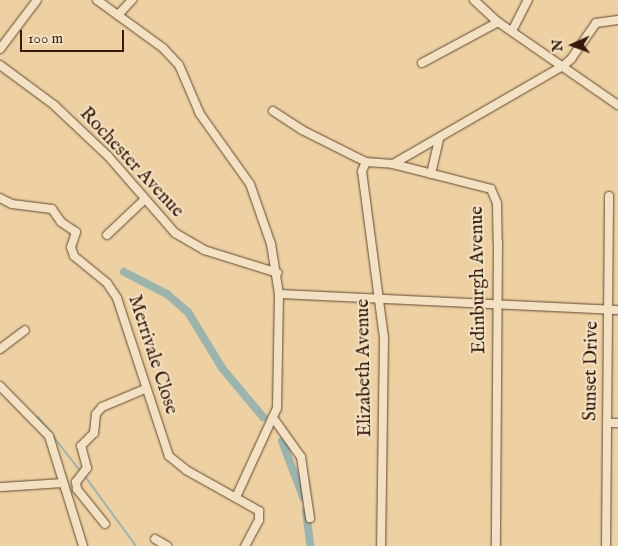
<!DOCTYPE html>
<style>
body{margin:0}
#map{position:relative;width:618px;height:546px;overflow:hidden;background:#edd1a2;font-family:"IM FELL English",serif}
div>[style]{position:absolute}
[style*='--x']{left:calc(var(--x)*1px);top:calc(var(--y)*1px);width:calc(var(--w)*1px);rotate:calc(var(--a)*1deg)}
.stream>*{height:2px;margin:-1px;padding:0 1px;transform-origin:1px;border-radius:1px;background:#9bb5ae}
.canal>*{height:8px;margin:-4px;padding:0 4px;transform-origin:4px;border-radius:4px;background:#9bb5ae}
.roads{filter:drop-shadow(0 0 1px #634831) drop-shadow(0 0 1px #634831)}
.minor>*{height:8px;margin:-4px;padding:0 4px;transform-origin:4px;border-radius:4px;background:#f3e1c3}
span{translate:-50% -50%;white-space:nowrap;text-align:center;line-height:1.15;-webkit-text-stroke:4px #f3e1c3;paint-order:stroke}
.street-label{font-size:19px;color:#351a0b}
.north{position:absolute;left:548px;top:20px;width:50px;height:50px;-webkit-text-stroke:4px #f3e1c3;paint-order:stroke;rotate:268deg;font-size:14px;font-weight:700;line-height:20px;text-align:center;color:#351a0b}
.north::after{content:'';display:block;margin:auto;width:18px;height:22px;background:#351a0b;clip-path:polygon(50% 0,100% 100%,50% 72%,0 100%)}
.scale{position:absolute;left:20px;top:30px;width:104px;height:22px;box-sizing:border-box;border:2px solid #351a0b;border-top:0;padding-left:6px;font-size:15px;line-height:18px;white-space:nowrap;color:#351a0b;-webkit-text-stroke:4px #f3e1c3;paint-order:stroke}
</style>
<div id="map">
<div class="stream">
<div style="--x:38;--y:417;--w:70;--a:52"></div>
<div style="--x:84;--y:475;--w:88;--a:53.8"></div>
</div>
<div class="canal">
<div style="--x:124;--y:272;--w:48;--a:27.1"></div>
<div style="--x:167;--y:294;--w:28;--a:41"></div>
<div style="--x:188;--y:312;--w:66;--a:58.7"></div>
<div style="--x:222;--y:368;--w:64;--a:50.1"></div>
<div style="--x:282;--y:441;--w:60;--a:69.4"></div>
<div style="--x:306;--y:511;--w:35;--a:83"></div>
</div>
<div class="roads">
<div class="minor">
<div style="--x:97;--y:0;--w:82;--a:36"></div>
<div style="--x:163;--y:48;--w:23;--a:47"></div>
<div style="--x:179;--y:65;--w:53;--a:66.8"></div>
<div style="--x:200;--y:114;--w:86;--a:54.5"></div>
<div style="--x:250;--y:184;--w:64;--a:70.7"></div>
<div style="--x:271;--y:244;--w:51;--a:80.9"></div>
<div style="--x:279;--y:294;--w:114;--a:91"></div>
<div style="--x:277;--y:408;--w:98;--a:114.7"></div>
<div style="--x:474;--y:0;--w:33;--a:43"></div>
<div style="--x:498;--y:22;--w:146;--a:34.7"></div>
<div style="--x:118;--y:15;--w:21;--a:-47"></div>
<div style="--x:512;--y:31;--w:35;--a:-63"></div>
<div style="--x:0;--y:49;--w:61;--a:-52.9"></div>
<div style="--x:422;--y:63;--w:86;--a:-28.3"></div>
<div style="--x:0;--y:65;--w:67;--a:36.5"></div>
<div style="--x:54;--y:105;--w:74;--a:43.4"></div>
<div style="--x:108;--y:156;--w:102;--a:49"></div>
<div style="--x:175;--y:233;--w:34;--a:30"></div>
<div style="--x:204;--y:250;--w:77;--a:17.3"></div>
<div style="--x:273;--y:111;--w:35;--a:33"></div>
<div style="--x:302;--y:130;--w:72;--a:26.6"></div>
<div style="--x:366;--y:162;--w:27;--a:4"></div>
<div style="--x:393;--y:164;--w:101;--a:14.3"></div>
<div style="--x:491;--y:189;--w:15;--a:67"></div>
<div style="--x:497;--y:203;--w:39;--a:89"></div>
<div style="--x:498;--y:242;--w:304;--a:90.4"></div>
<div style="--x:366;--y:162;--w:10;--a:114"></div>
<div style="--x:362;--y:171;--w:167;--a:82.5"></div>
<div style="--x:384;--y:337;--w:209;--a:90.8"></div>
<div style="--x:393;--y:164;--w:196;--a:-30"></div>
<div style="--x:563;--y:66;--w:11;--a:-41"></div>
<div style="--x:571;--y:59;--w:44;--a:-55.2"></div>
<div style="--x:596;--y:23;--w:22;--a:-8"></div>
<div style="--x:431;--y:174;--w:37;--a:-77"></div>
<div style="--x:0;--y:198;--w:13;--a:27"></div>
<div style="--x:12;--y:204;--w:40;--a:7.1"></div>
<div style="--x:52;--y:209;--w:16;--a:55"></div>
<div style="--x:61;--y:222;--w:18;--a:34"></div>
<div style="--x:76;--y:232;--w:16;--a:108"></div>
<div style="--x:71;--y:247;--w:9;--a:72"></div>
<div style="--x:74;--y:256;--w:43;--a:39.3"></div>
<div style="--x:107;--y:283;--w:18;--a:56"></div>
<div style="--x:117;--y:298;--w:166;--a:71.8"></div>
<div style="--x:169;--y:456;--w:22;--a:39"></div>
<div style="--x:186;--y:470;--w:84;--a:29.3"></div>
<div style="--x:259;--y:511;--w:9;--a:90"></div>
<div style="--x:259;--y:520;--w:30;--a:118"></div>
<div style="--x:107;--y:235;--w:51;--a:-43.4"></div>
<div style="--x:279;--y:294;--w:339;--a:2.7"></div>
<div style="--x:0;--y:349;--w:31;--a:-37"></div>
<div style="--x:0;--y:386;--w:70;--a:45.6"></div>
<div style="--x:49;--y:436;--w:115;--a:72.8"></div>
<div style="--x:274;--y:419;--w:47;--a:54.6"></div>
<div style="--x:301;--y:457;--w:62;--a:81.6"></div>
<div style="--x:607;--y:423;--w:11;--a:0"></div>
<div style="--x:2;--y:487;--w:61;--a:-3.8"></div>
<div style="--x:105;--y:524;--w:45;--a:-128.7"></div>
<div style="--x:77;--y:489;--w:7;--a:-98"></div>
<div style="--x:76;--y:482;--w:18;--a:-52"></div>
<div style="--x:87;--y:468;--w:23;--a:-105"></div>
<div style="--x:81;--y:446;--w:18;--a:-45"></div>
<div style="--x:94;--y:433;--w:19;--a:-84"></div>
<div style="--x:96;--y:414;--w:9;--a:-49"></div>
<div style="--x:102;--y:407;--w:47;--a:-22.7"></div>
<div style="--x:155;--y:539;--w:14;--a:30"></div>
<div style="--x:606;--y:546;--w:350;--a:-89.5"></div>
</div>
</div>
<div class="street-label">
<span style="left:131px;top:163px;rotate:47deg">Rochester Avenue</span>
<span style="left:479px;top:280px;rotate:-91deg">Edinburgh Avenue</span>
<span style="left:152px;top:355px;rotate:72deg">Merrivale Close</span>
<span style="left:365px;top:368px;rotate:-91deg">Elizabeth Avenue</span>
<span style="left:592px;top:371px;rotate:-89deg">Sunset Drive</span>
</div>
<div class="north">N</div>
<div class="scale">100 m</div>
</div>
